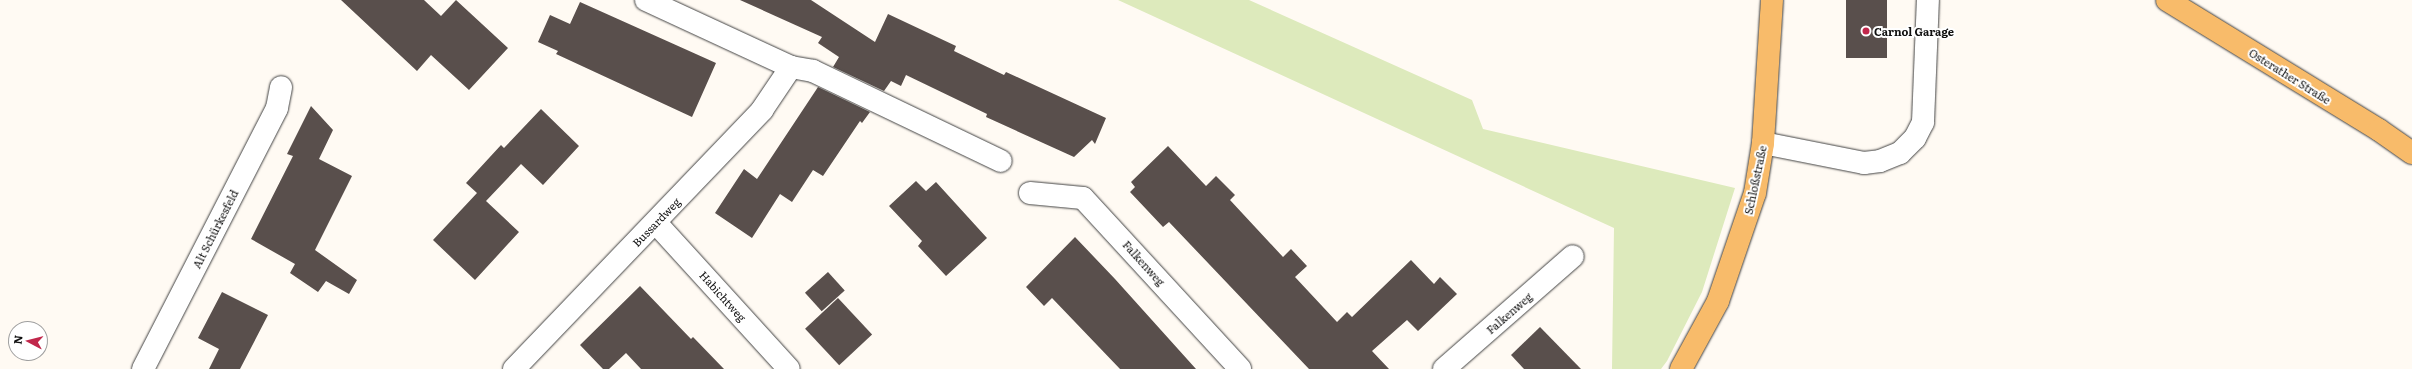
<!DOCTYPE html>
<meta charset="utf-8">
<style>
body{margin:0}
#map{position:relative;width:2412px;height:369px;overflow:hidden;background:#fffaf3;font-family:Literata,serif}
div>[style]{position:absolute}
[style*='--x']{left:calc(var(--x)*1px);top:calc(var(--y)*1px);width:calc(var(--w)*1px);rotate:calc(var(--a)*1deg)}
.green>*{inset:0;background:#ddeabc}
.building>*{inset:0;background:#594f4c;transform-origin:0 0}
.roads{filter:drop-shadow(0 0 1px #434343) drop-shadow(0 0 1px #434343)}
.minor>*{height:22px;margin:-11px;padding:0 11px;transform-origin:11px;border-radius:11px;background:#fff}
.major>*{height:22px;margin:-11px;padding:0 11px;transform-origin:11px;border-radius:11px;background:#f8bb6a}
.dots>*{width:11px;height:11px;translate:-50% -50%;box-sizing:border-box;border:2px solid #fff;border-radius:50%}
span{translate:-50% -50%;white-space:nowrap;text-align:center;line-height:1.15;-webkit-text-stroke:4px #fff;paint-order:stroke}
.poi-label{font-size:11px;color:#101010;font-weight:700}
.left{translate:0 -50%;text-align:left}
.street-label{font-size:11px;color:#101010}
.north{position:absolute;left:8px;top:321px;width:40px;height:40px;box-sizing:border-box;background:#fff;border:1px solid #9f9f9f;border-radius:50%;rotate:277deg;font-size:11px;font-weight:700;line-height:16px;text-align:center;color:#101010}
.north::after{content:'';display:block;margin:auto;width:14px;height:18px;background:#c1274b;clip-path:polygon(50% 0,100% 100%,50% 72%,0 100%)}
</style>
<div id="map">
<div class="green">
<div style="clip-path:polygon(1118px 0,1249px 0,1472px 100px,1483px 129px,1735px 188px,1702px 292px,1667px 361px,1661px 369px,1612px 369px,1614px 228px)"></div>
</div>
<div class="building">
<div style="clip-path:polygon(341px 0,424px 0,441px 16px,456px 0,508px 48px,469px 90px,431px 55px,417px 71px)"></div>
<div style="clip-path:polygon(740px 0,811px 0,875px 42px,888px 14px,956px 46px,954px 51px,1004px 75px,1006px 72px,1106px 118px,1095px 144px,1092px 140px,1074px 157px,986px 117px,987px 114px,906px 75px,901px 86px,891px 81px,884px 91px,833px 67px,839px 57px,818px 43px,822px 37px)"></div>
<div style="left:1846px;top:0;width:41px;height:58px"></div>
<div style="clip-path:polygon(580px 2px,716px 63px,692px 117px,556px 54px,558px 51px,538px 42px,550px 15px,570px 24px)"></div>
<div style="clip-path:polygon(818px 87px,870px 112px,862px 123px,860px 121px,823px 176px,813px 170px,792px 202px,780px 194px,752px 238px,715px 213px,744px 169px,757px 179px)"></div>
<div style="clip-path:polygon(311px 106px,333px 130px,319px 159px,352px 176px,315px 250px,357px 280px,349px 294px,326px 281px,318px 292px,290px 273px,295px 264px,251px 239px,293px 156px,287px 154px)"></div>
<div style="clip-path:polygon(541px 109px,579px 146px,543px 185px,521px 164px,486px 201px,519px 232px,475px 280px,433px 240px,477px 193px,466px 183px,501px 145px,504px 148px)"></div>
<div style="clip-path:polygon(1168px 146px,1206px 186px,1216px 176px,1235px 195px,1230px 200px,1283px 257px,1291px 249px,1307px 266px,1295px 277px,1337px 322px,1347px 312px,1352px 317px,1411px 260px,1434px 284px,1440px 277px,1457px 294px,1418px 331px,1407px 320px,1372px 351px,1389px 369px,1309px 369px,1169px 222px,1163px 227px,1130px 192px,1135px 187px,1131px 182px)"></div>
<div style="clip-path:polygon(916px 181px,926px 191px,936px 182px,987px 238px,946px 276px,918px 246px,922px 241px,889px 206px)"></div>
<div style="clip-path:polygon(1075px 237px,1115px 279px,1196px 369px,1120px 369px,1052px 298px,1044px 306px,1026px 287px)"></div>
<div style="left:828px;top:272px;width:25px;height:31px;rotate:48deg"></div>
<div style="clip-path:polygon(640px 286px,691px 339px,693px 337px,724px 369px,641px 369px,626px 353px,609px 369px,603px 369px,580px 345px)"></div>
<div style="clip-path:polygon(222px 292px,268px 315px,240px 369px,209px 369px,219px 349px,198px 338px)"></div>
<div style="left:838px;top:298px;width:50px;height:45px;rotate:47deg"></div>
<div style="clip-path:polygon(1540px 327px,1581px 369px,1524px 369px,1511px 355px)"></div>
</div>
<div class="roads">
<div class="minor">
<div style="--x:646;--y:0;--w:160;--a:24.8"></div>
<div style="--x:1763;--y:143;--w:103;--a:11.2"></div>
<div style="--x:1864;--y:163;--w:16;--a:-7"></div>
<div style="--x:1880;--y:161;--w:22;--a:-22"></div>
<div style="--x:1900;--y:153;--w:21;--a:-45"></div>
<div style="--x:1915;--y:138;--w:18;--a:-63"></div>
<div style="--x:1923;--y:122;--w:122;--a:-87.7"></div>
<div style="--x:1030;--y:193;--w:53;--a:5.4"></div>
<div style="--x:1083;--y:198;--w:232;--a:47.4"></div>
<div style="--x:656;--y:223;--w:197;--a:47.7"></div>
<div style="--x:143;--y:369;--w:293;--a:-62.8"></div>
<div style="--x:277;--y:108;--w:21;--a:-79"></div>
<div style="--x:514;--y:369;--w:359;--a:-46.2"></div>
<div style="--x:762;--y:110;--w:52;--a:-56"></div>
<div style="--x:791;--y:67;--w:22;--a:10"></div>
<div style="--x:813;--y:71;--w:208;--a:25.6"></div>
<div style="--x:1444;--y:369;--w:171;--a:-41.2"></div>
</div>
<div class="major">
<div style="--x:2167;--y:0;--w:249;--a:31.5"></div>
<div style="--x:2379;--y:130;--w:40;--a:34.9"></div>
<div style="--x:1681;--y:369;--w:77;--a:-61.4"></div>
<div style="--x:1718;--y:301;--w:114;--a:-71.1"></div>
<div style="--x:1755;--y:193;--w:51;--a:-80.9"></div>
<div style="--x:1763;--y:143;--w:143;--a:-86.4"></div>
</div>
</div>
<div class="dots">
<div style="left:1866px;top:31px;background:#c1274b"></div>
</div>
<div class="poi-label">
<span class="left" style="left:1874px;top:31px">Carnol Garage</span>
</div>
<div class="street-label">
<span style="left:2290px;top:76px;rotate:32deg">Osterather Straße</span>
<span style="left:1755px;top:180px;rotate:-78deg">Schloßstraße</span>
<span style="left:656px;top:222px;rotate:-46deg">Bussardweg</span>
<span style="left:215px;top:229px;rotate:-63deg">Alt Schürkesfeld</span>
<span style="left:1144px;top:263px;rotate:48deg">Falkenweg</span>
<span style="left:723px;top:296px;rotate:48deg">Habichtweg</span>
<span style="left:1509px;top:313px;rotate:-41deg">Falkenweg</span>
</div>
<div class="north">N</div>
</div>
